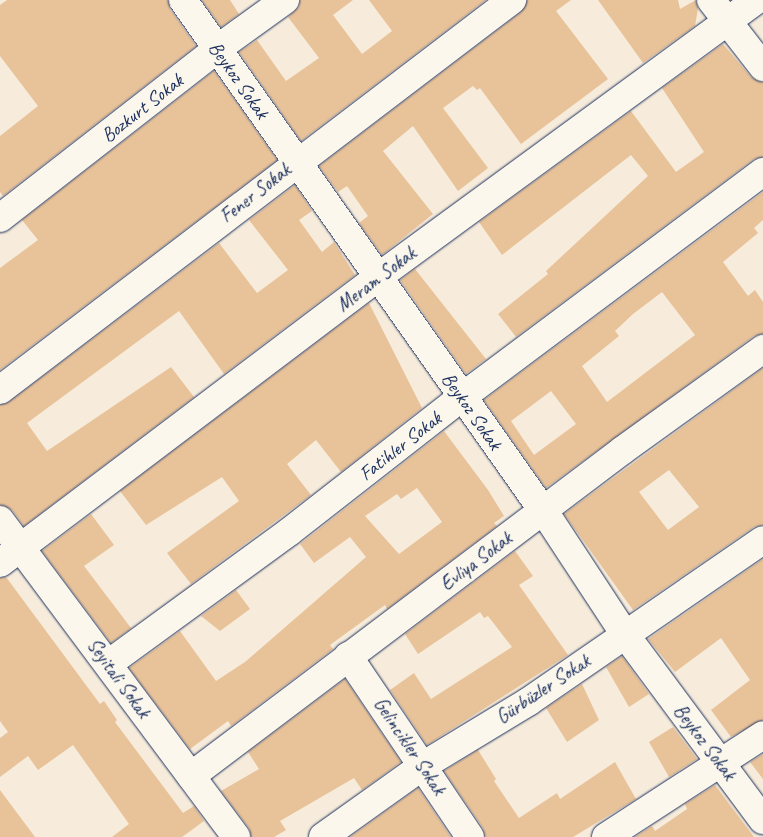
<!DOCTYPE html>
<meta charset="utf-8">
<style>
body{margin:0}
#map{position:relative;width:763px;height:837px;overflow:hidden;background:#f7ecdb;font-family:Caveat,sans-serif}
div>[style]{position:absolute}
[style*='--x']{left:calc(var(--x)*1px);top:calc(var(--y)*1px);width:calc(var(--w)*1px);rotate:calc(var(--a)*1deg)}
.building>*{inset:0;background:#e8c299}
.roads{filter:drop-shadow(0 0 1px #1b2f5e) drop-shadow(0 0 1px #1b2f5e)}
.minor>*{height:28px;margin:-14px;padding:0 14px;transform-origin:14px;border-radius:14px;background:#fbf7ec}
span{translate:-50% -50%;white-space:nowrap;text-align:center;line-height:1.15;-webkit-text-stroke:5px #fbf7ec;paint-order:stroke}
.street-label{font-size:20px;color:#1b2f5e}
</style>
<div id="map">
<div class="building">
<div style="clip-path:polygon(7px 0,168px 0,170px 9px,196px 46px,3px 196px,0 192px,0 136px,38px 106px,0 56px,0 5px)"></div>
<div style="clip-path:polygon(202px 0,230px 0,239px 14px,221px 27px)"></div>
<div style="clip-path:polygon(300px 0,353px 0,333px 15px,362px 54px,392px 31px,369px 0,486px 0,301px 141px,239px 52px,257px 40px,286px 81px,319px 58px,288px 17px,299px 7px)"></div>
<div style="clip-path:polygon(527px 0,571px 0,556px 11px,608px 79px,521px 144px,480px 88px,477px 90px,473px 86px,443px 108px,488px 168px,458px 191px,413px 126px,383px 151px,433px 214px,382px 255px,359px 223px,368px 216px,347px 186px,338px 192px,319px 166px,521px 12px)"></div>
<div style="clip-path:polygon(598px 0,678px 0,680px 9px,696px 0,698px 8px,695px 26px,643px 63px)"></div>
<div style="clip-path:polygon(723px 44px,751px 77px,763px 82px,763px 157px,754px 159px,516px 337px,498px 314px,548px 274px,546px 271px,648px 176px,631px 155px,502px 255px,479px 222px,631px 111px,676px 172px,704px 152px,662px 88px)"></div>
<div style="clip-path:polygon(214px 71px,277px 160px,0 370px,0 268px,38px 240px,22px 220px)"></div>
<div style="clip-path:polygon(295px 185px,312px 211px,299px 220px,322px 252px,334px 242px,355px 275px,224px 374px,179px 311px,27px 423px,47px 451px,171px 367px,194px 397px,24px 526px,12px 510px,0 505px,0 405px,9px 402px,219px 243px,257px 293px,288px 270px,249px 220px)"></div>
<div style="clip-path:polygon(evenodd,763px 192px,763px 220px,754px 228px,758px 233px,723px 262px,748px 296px,755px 290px,763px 302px,763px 334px,754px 336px,546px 488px,484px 400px,763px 192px,662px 292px,695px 335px,607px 402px,582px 366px,619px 336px,615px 331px,633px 314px,662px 292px,763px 192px,551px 391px,576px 424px,534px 455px,511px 421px,551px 391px)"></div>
<div style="clip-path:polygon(415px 269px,486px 359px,466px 374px,400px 280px)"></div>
<div style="clip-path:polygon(369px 303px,422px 408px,341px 472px,316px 440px,287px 464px,311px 495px,191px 584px,167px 553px,239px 501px,222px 477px,146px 525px,120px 491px)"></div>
<div style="clip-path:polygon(evenodd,763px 368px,763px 525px,754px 527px,633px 610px,564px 514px,763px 368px,669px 470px,699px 507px,668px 530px,639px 492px,669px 470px)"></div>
<div style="clip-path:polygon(evenodd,444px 431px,488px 490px,504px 516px,494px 523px,497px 526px,387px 609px,385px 605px,330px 645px,333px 649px,231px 726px,228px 721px,190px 749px,129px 668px,180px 631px,216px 681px,245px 662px,366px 557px,350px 537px,314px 563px,300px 544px,444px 431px,417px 488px,442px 522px,399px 554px,365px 516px,397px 494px,401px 499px,417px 488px)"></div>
<div style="clip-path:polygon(91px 514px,114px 545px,84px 566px,131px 628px,111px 643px,42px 551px)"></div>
<div style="clip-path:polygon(515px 551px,533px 576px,519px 585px,568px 655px,427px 745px,390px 690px,414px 673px,431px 699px,512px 647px,488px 616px,484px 618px,480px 612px,418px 654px,405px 634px)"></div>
<div style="clip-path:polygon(763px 559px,763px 720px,731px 737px,711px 710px,750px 680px,721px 638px,675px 672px,648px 639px)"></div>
<div style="clip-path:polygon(6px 577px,100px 704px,104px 701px,117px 720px,115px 722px,183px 813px,194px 806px,204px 821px,182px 837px,112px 837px,129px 824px,73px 745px,38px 770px,28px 756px,0 777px,0 738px,8px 732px,0 721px,0 578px)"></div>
<div style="clip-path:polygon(236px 590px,250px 609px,220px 631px,201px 616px)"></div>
<div style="clip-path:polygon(622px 656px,649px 694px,629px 707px,606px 667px)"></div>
<div style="clip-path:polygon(345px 679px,401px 762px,362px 790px,354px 778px,280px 821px,286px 830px,274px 837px,251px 837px,249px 828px,221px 791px,259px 769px,248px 752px)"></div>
<div style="clip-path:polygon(582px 684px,599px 720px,567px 742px,546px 708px)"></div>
<div style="clip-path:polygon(673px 727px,697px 759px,669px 777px,649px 742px)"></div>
<div style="clip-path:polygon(478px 750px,496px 779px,494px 781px,519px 818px,557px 793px,560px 799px,615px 762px,636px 799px,573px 837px,485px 837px,483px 828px,444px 771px)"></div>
<div style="clip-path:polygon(763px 754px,763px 779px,750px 762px)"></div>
<div style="clip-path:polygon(715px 785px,754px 837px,635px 837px,652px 826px,655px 831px,687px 809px,685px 804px)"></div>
<div style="clip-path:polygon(418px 788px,451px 837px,350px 837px)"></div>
<div style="clip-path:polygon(0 790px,35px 837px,0 837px)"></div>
</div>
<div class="roads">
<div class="minor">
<div style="--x:183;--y:0;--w:635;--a:54.81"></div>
<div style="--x:549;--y:519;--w:136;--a:56.7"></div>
<div style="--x:624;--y:633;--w:233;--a:53.4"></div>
<div style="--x:711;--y:0;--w:85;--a:52.2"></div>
<div style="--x:0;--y:218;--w:275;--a:-37.9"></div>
<div style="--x:217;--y:49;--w:84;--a:-35.8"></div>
<div style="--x:0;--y:390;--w:644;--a:-37.3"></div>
<div style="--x:0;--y:520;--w:395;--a:53.3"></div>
<div style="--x:0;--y:563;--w:474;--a:-37.1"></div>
<div style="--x:378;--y:277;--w:469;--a:-36.2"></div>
<div style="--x:348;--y:656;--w:218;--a:56"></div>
<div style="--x:108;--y:664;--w:224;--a:-36.1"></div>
<div style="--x:289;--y:532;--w:219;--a:-38"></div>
<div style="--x:462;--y:397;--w:376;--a:-36.8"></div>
<div style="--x:191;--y:776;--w:541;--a:-37.04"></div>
<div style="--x:623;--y:450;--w:173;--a:-35.8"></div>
<div style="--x:323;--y:837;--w:124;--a:-35.5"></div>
<div style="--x:424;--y:765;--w:122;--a:-31.2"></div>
<div style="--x:528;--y:702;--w:285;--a:-34.6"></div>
<div style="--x:606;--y:837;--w:187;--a:-33"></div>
</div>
</div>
<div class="street-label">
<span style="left:239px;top:80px;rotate:55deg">Beykoz Sokak</span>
<span style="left:142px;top:108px;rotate:-38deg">Bozkurt Sokak</span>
<span style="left:255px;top:193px;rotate:-38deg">Fener Sokak</span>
<span style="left:376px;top:279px;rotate:-37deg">Meram Sokak</span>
<span style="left:472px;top:411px;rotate:55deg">Beykoz Sokak</span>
<span style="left:400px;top:446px;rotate:-38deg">Fatihler Sokak</span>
<span style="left:476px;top:561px;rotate:-37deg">Evliya Sokak</span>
<span style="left:119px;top:678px;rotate:54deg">Seyitali Sokak</span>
<span style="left:543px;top:689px;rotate:-34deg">Gürbüzler Sokak</span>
<span style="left:705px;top:742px;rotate:53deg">Beykoz Sokak</span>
<span style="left:410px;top:746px;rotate:56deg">Gelincikler Sokak</span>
</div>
</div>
